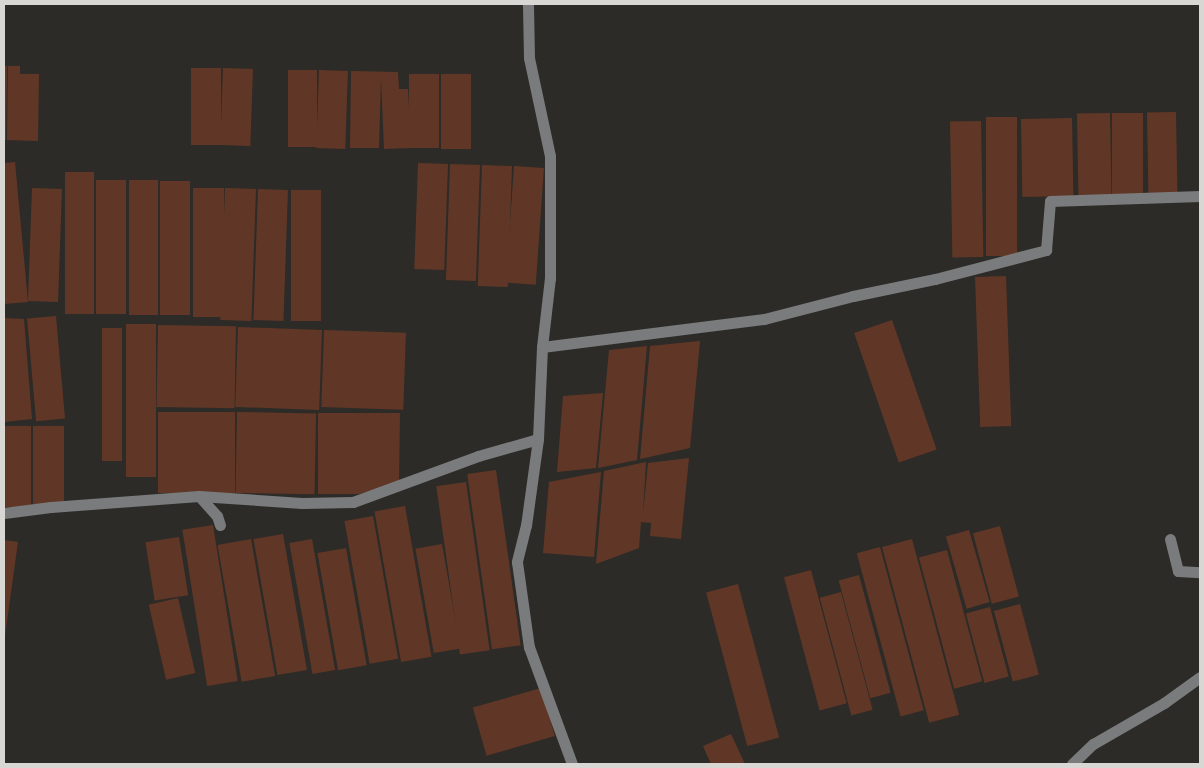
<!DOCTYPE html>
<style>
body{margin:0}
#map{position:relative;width:1204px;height:768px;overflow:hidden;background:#2d2b27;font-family:Jost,sans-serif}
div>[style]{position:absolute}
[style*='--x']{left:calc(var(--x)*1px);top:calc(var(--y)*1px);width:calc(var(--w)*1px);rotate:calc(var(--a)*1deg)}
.building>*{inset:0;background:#603726;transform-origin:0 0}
.minor>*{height:11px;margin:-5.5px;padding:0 5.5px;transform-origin:5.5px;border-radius:5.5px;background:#797b7d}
span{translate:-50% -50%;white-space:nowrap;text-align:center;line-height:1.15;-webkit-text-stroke:4px #141412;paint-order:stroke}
.frame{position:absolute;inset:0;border:5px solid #d8d7d4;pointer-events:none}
</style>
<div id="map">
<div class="building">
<div style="clip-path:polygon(4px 66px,7px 66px,6px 140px,4px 140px)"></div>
<div style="clip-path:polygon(8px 66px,20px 66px,20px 74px,39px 74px,38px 141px,7px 140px)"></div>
<div style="left:191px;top:68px;width:30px;height:77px"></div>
<div style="left:223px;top:68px;width:30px;height:77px;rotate:2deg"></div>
<div style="left:288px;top:70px;width:29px;height:77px"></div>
<div style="left:319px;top:70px;width:29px;height:78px;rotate:2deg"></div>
<div style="clip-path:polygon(351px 71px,398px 72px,399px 89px,408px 89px,411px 148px,384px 149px,381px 79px,379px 148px,350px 148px)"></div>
<div style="left:409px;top:74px;width:30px;height:74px"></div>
<div style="left:441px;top:74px;width:30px;height:75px"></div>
<div style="left:1176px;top:112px;width:82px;height:29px;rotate:89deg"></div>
<div style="left:1110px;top:113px;width:82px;height:33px;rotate:89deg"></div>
<div style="left:1112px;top:113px;width:31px;height:82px"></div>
<div style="left:986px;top:117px;width:31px;height:139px"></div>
<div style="left:1072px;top:118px;width:78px;height:51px;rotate:89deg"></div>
<div style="left:981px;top:121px;width:136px;height:31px;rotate:89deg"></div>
<div style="clip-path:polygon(15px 162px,28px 302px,4px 304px,4px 163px)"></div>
<div style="left:418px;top:163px;width:30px;height:106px;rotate:2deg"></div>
<div style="left:450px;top:164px;width:30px;height:116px;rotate:2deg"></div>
<div style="left:482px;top:165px;width:30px;height:121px;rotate:2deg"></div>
<div style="left:514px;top:166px;width:30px;height:117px;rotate:4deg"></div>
<div style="left:65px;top:172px;width:29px;height:142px"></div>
<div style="left:96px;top:180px;width:30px;height:134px"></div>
<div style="left:129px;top:180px;width:29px;height:135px"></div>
<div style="left:160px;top:181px;width:30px;height:134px"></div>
<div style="left:32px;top:188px;width:30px;height:113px;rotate:2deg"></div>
<div style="left:193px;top:188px;width:31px;height:129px"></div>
<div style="left:225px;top:188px;width:31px;height:132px;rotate:2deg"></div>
<div style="left:258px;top:189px;width:30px;height:131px;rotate:2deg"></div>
<div style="left:291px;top:190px;width:30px;height:131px"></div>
<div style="left:1006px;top:276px;width:150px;height:31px;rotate:88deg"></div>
<div style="left:56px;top:316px;width:103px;height:29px;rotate:85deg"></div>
<div style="clip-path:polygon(4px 318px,24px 319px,32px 419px,4px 422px)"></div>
<div style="left:892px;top:320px;width:137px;height:40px;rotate:71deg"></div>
<div style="left:126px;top:324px;width:30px;height:153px"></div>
<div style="left:158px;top:325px;width:78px;height:82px;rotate:1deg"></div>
<div style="left:238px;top:327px;width:84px;height:80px;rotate:2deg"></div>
<div style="left:102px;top:328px;width:20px;height:133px"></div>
<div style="left:324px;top:330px;width:82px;height:77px;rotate:2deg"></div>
<div style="clip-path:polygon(700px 341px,690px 448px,640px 459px,650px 346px)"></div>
<div style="clip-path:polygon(647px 346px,637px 460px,598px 468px,609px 350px)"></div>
<div style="clip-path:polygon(603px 393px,596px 468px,557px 472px,563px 396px)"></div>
<div style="left:158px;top:412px;width:77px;height:81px"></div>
<div style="left:237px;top:412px;width:79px;height:81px;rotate:1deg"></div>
<div style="clip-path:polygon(318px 413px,400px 413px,399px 483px,359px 494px,318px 494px)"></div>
<div style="left:4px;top:426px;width:27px;height:81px"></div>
<div style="left:33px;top:426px;width:31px;height:78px"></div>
<div style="clip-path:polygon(689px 458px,681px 539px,650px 536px,651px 523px,641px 522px,639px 548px,596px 564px,604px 471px,646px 462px,643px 514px,648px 463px)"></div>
<div style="left:496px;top:470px;width:177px;height:29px;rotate:82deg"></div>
<div style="clip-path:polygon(601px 472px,594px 557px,543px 553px,549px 482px)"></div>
<div style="left:466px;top:482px;width:170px;height:30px;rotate:82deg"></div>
<div style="left:405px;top:506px;width:153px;height:31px;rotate:80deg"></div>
<div style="left:373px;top:516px;width:145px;height:29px;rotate:80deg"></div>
<div style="left:213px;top:525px;width:158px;height:31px;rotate:81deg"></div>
<div style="left:1000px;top:526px;width:73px;height:28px;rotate:75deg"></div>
<div style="left:969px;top:530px;width:75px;height:24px;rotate:74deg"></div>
<div style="left:283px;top:534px;width:138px;height:30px;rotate:80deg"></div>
<div style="left:179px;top:537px;width:59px;height:34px;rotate:81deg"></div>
<div style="left:251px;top:539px;width:139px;height:34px;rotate:80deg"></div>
<div style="left:312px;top:539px;width:133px;height:23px;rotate:80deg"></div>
<div style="left:912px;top:539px;width:182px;height:31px;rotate:75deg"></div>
<div style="clip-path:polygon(4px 540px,18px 542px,5px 636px,4px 636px)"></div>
<div style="left:442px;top:544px;width:106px;height:27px;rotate:80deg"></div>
<div style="left:880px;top:547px;width:169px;height:24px;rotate:75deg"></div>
<div style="left:346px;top:548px;width:119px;height:29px;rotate:80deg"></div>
<div style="left:947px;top:550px;width:136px;height:29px;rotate:75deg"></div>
<div style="left:811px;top:570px;width:138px;height:28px;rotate:75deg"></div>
<div style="left:859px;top:575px;width:122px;height:21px;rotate:75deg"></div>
<div style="left:738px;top:584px;width:159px;height:33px;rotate:75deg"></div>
<div style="left:841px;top:592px;width:122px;height:22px;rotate:75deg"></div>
<div style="left:178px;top:598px;width:77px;height:30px;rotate:77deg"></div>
<div style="left:1020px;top:604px;width:73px;height:27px;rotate:75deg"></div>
<div style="left:990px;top:607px;width:72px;height:25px;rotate:75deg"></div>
<div style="left:541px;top:688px;width:50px;height:71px;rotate:74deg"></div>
<div style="clip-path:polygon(731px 734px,745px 764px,711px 764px,703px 746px)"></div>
</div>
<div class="minor">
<div style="--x:542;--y:347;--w:224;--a:-7.2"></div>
<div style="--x:764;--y:319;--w:92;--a:-14.5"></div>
<div style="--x:853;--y:296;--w:84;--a:-11.7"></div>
<div style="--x:935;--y:279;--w:115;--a:-14.6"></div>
<div style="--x:1046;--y:250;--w:49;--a:-85.3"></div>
<div style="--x:1050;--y:201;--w:150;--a:-1.9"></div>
<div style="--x:538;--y:439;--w:87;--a:97.9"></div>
<div style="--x:526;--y:525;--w:38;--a:104"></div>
<div style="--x:517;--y:562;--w:86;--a:82"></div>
<div style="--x:529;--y:647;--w:125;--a:69.8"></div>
<div style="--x:4;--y:513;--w:47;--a:-7.3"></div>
<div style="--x:51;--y:507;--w:148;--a:-4.3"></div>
<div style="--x:220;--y:525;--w:9;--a:-108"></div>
<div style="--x:217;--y:516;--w:27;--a:-132"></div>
<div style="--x:199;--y:496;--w:103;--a:3.9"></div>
<div style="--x:302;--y:503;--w:51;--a:-1.1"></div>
<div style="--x:353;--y:502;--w:133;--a:-20.2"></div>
<div style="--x:478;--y:456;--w:62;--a:-15.8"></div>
<div style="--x:538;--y:439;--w:92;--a:-87.5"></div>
<div style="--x:542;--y:347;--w:69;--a:-83.4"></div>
<div style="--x:550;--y:278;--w:122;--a:-90"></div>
<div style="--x:550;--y:156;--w:100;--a:-102.1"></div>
<div style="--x:529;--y:58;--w:54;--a:-91.1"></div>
<div style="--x:1170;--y:539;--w:33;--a:76"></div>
<div style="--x:1178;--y:571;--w:22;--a:3"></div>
<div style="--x:1072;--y:764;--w:29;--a:-44"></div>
<div style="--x:1093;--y:744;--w:82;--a:-30"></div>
<div style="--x:1164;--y:703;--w:44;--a:-35.8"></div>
</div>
<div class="frame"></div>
</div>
